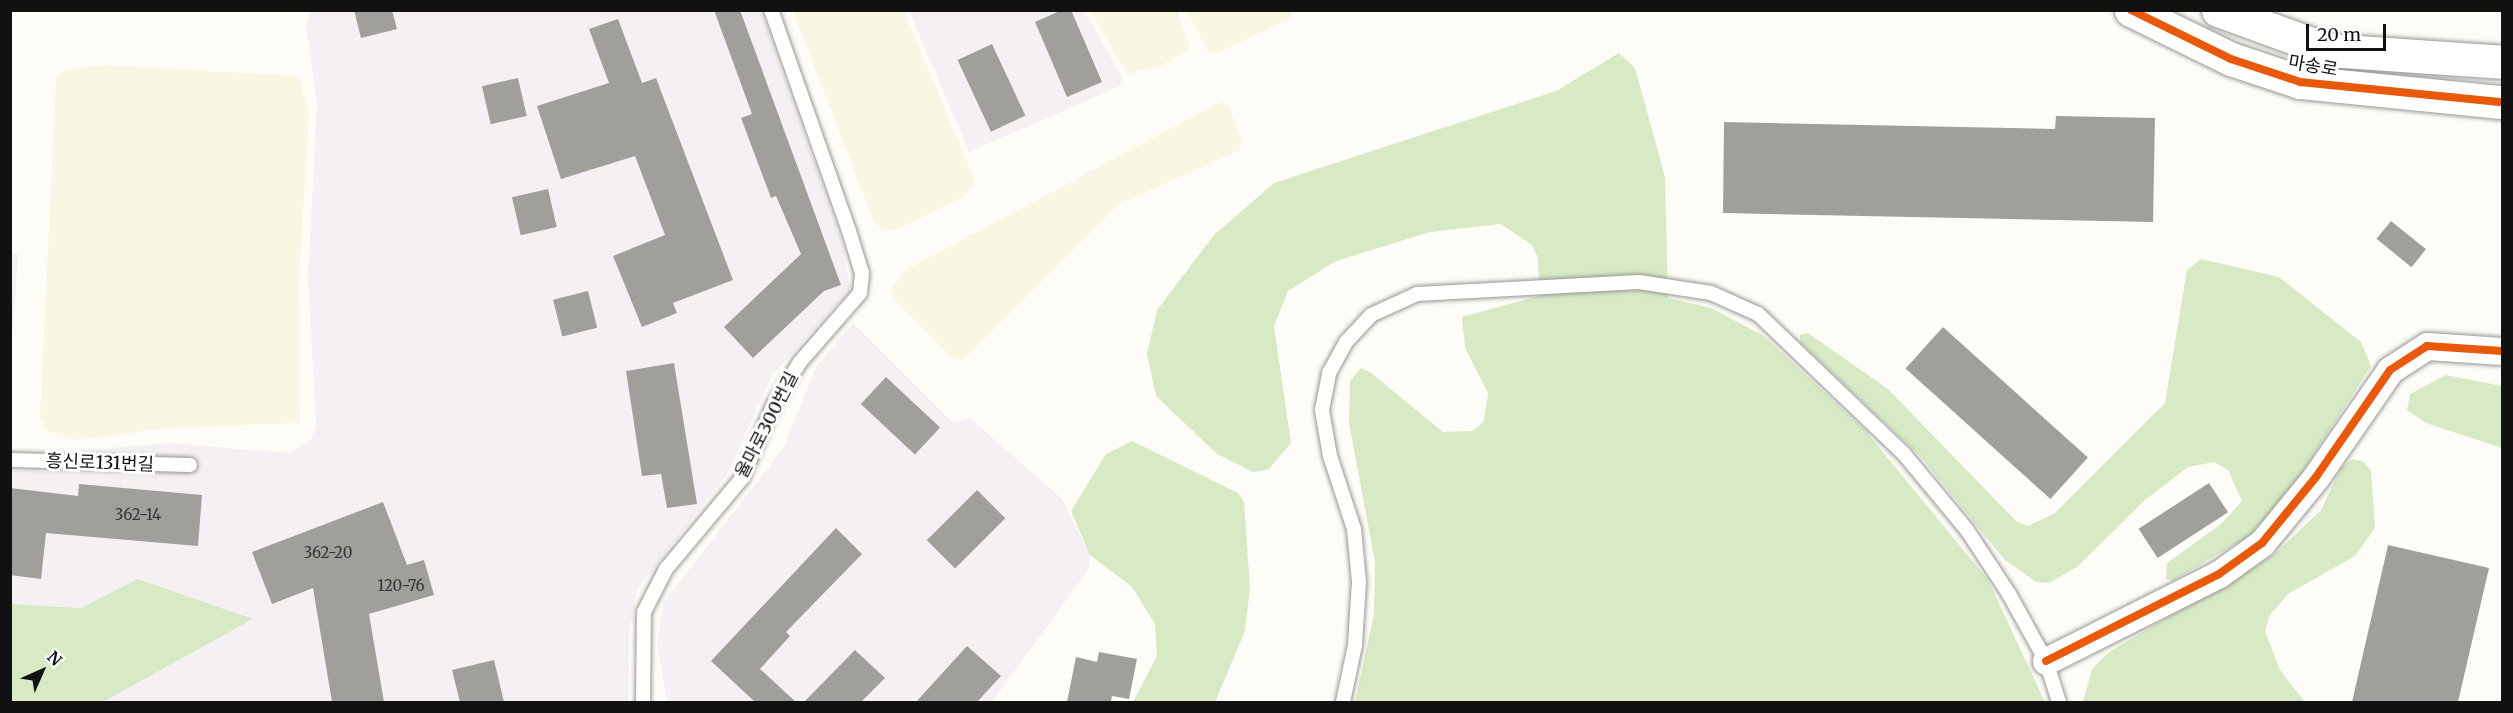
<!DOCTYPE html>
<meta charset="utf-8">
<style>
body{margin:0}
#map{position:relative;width:2513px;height:713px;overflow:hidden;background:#fdfcf7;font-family:Merriweather,"Noto Sans KR",serif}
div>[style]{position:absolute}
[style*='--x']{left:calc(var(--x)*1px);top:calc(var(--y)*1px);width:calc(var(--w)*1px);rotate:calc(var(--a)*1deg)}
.industrial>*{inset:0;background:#f5f0f3}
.farmland>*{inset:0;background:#f9f7e4}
.forest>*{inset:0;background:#d8eac5}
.building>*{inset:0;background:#a19f9c;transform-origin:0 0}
.roads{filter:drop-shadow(0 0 2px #979795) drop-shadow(0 0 2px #979795)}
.service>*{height:14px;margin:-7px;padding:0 7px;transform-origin:7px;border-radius:7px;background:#fffffe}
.minor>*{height:27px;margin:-13.5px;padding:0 13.5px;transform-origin:13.5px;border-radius:13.5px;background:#fffffe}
.tertiary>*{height:33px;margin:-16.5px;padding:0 16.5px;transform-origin:16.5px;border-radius:16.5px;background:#fffffe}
.cycleway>*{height:8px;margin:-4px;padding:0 4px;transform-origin:4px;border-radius:4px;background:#e8590c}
span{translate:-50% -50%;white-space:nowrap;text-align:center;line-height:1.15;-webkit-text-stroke:6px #fff;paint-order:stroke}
.number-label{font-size:15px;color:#353434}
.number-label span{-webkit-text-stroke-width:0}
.street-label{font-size:18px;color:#111}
.frame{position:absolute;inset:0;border:12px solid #111;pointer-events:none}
.north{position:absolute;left:12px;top:641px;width:60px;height:60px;-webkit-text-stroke:4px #fff;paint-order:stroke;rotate:45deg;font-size:16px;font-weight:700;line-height:24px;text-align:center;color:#111}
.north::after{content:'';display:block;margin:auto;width:21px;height:27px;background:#111;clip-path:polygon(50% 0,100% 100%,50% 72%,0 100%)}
.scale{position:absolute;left:2306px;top:24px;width:80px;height:27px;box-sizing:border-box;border:3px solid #111;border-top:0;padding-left:8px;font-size:18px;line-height:21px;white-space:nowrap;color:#111;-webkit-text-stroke:4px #fff;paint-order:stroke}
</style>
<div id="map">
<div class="industrial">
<div style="clip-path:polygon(312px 11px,761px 11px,842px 242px,850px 290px,772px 375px,728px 473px,638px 588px,629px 629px,629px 702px,103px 702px,253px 619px,139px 579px,81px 608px,11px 604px,11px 471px,60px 472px,63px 452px,169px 443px,289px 453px,311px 440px,316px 426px,308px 278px,317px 102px,306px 25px)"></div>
<div style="clip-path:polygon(909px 11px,1085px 11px,1122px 78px,1120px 86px,969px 152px)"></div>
<div style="clip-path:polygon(11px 253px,18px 254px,11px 354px,10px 253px)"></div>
<div style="clip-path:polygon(853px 323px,953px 423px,970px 418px,1062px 499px,1090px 555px,1088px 570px,992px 702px,667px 702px,657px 643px,664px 602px,784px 447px,816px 367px)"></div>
</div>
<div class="farmland">
<div style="clip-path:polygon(793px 11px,904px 11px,973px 176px,974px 187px,963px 197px,898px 229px,884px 230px,874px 222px)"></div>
<div style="clip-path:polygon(1090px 11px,1177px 11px,1190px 48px,1161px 66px,1127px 74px)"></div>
<div style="clip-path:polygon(1187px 11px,1290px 11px,1291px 18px,1218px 53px,1207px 50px)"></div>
<div style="clip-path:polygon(103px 65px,299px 76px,309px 114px,299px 281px,300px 423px,168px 428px,77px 440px,47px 431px,40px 419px,56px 80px,61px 71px)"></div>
<div style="clip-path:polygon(1222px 101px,1229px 106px,1242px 141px,1239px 151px,1119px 204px,963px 360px,953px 359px,895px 300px,892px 289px,904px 271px)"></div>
</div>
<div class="forest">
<div style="clip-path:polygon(1619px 53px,1635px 68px,1665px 177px,1668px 298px,1711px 308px,1764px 336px,1864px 429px,1988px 580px,2045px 702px,1355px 702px,1374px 614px,1375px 562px,1349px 423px,1350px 381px,1361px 368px,1370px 372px,1443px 432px,1473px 431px,1484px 421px,1488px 393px,1465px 348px,1462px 317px,1539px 296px,1538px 258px,1532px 245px,1501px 224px,1430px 232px,1336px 261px,1288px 291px,1274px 326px,1291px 443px,1269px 469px,1253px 472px,1217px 454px,1156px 396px,1147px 354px,1157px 310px,1214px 235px,1274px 183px,1556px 91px)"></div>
<div style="clip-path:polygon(2201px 259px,2279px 277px,2361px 342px,2371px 366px,2293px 487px,2254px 533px,2174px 580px,2166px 579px,2167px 563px,2221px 524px,2242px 501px,2228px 470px,2214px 462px,2188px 467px,2145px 500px,2077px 567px,2049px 583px,2036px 582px,2005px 560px,1921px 457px,1800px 342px,1800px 335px,1808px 333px,1888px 389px,2017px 522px,2028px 526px,2055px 513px,2165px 403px,2187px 270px)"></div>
<div style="clip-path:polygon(2446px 375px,2502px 386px,2502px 448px,2426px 423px,2407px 410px,2410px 394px)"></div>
<div style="clip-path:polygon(1132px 441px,1238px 493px,1244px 502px,1250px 588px,1245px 631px,1215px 702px,1133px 702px,1157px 656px,1155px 624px,1132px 587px,1090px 555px,1071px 511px,1106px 454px)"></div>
<div style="clip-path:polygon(2352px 459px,2363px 461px,2371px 471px,2375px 528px,2355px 556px,2288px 594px,2270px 615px,2265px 631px,2280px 670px,2305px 702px,2083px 702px,2092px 669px,2109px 652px,2274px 555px,2321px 510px,2341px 468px)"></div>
<div style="clip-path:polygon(138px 579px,253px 619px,103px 702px,11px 702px,11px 604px,81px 608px)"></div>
</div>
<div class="building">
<div style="clip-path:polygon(354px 10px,392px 10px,397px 29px,361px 38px)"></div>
<div style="clip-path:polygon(714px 10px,740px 10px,841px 285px,824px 291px,753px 358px,724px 327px,801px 254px,776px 196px,771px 198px,741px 118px,752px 114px)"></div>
<div style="clip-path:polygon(1062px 10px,1071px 10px,1102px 82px,1067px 97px,1035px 22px)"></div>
<div style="clip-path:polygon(618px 19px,642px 83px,656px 78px,733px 280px,673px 303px,677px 313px,642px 327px,613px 256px,665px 235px,635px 156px,561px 179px,537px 106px,609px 83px,589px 29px)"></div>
<div style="left:992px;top:44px;width:79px;height:38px;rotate:65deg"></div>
<div style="left:518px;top:78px;width:39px;height:37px;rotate:77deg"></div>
<div style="clip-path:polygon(2056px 116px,2155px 118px,2153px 222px,1723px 213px,1724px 122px,2055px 129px)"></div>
<div style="left:548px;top:189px;width:39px;height:37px;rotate:77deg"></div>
<div style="left:2391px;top:221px;width:45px;height:23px;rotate:39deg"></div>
<div style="left:588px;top:291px;width:38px;height:36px;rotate:76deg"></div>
<div style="left:1943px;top:327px;width:195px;height:56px;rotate:42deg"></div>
<div style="clip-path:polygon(674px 363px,697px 504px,667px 508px,661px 474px,642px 476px,626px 371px)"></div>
<div style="left:886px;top:377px;width:74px;height:37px;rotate:43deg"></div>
<div style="left:2209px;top:483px;width:35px;height:84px;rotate:57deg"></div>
<div style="clip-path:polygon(79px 484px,202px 495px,198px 546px,46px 533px,41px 579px,10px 575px,10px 488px,78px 496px)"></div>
<div style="left:977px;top:490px;width:40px;height:71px;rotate:45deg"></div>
<div style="clip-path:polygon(383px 502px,407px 565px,424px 560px,434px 595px,369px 614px,384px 702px,332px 702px,313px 588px,272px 604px,252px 552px)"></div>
<div style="clip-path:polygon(836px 528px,862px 554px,786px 632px,790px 636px,760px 669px,796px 702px,755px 702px,711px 661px)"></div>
<div style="clip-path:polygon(2388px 545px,2489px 568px,2458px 702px,2352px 702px)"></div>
<div style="clip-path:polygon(967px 646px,1001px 676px,977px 702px,916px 702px)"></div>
<div style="clip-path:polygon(855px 650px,885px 678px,861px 702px,804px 702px)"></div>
<div style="clip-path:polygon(1099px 652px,1137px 659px,1129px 699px,1112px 696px,1111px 702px,1067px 702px,1076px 657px,1097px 662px)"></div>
<div style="clip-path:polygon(494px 660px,504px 702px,460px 702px,452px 670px)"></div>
</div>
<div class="roads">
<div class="service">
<div style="--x:10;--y:460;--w:180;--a:1.6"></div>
<div style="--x:643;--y:702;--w:90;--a:-89.4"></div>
<div style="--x:644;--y:612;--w:48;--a:-62.9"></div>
<div style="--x:666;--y:569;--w:119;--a:-50.1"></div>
<div style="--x:742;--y:478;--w:81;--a:-66.6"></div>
<div style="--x:774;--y:404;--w:49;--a:-58.2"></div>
<div style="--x:800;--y:362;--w:91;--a:-49"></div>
<div style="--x:860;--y:293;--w:20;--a:-84"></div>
<div style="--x:862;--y:273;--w:44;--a:-107.2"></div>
<div style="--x:849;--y:231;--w:234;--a:-109.4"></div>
<div style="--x:1343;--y:702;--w:58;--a:-78.1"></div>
<div style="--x:1355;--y:645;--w:63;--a:-86.4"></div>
<div style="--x:1359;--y:582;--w:53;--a:-95.4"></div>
<div style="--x:1354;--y:529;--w:77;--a:-108.2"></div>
<div style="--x:1330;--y:456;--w:47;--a:-99.9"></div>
<div style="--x:1322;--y:410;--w:38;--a:-79"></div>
<div style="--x:1329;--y:373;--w:35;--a:-61"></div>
<div style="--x:1346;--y:342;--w:37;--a:-47"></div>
<div style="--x:1371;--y:315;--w:51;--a:-24.5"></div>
<div style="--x:1417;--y:294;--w:222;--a:-3.1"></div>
<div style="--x:1639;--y:282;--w:73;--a:8.7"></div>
<div style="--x:1711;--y:293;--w:51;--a:24.1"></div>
<div style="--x:1758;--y:314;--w:202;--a:43.8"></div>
<div style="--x:1904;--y:454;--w:99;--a:50.3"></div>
<div style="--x:1967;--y:530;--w:77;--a:56.7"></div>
<div style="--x:2009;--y:594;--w:77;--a:61.1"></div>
<div style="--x:2046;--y:661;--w:43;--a:72.4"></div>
</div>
<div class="minor">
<div style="--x:2046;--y:661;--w:194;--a:-26.7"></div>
<div style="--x:2219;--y:574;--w:53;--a:-35.8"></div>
<div style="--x:2262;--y:543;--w:85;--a:-50.7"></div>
<div style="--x:2316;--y:477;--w:130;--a:-55.3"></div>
<div style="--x:2390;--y:370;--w:44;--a:-33"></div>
<div style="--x:2427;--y:346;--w:75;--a:3.8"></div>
</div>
<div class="tertiary">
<div style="--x:2131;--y:10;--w:111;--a:26.1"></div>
<div style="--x:2231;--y:59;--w:73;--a:18.4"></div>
<div style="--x:2300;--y:82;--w:203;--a:5.7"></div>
<div style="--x:2218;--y:10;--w:117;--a:20"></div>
<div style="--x:2328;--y:50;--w:174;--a:3.9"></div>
</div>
</div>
<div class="cycleway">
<div style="--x:2131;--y:10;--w:111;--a:26.1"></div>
<div style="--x:2231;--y:59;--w:73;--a:18.4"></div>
<div style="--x:2300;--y:82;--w:203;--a:5.7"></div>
<div style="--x:2046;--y:661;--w:194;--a:-26.7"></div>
<div style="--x:2219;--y:574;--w:53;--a:-35.8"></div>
<div style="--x:2262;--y:543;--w:85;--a:-50.7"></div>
<div style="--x:2316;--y:477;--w:130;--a:-55.3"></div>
<div style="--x:2390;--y:370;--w:44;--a:-33"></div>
<div style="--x:2427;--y:346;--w:75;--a:3.8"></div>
</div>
<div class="number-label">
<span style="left:138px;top:515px">362-14</span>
<span style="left:328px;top:553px">362-20</span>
<span style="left:401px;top:586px">120-76</span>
</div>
<div class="street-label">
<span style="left:2313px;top:66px;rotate:10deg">마송로</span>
<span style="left:767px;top:425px;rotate:-63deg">율마로300번길</span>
<span style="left:100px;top:463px;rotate:2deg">흥신로131번길</span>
</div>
<div class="frame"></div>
<div class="north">N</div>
<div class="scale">20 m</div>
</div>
